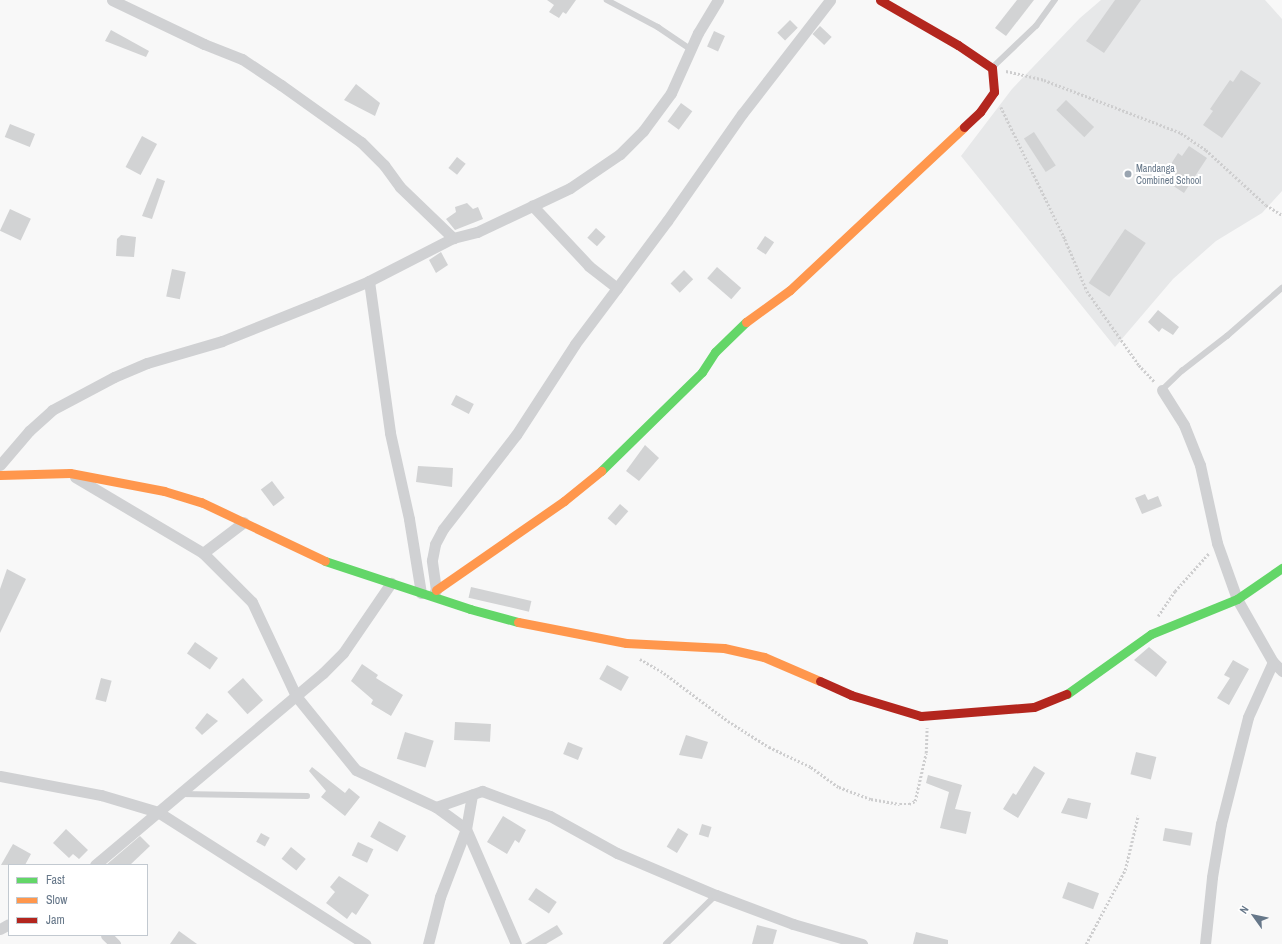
<!DOCTYPE html>
<style>
body{margin:0}
#map{position:relative;width:1282px;height:944px;overflow:hidden;background:#f8f8f8;font-family:"Archivo Narrow",sans-serif}
div>[style]{position:absolute}
[style*='--x']{left:calc(var(--x)*1px);top:calc(var(--y)*1px);width:calc(var(--w)*1px);rotate:calc(var(--a)*1deg)}
.built>*{inset:0;background:#e7e8e9}
.building>*{inset:0;background:#d2d3d4;transform-origin:0 0}
.path>*{height:2.5px;margin-top:-1.25px;transform-origin:0;background:repeating-linear-gradient(90deg,#cececf 0 2px,transparent 0 4px)}
.lane>*{height:5.5px;margin:-2.75px;padding:0 2.75px;transform-origin:2.75px;border-radius:2.75px;background:#d0d1d3}
.street>*{height:11px;margin:-5.5px;padding:0 5.5px;transform-origin:5.5px;border-radius:5.5px;background:#d0d1d3}
.fast>*{height:9px;margin:-4.5px;padding:0 4.5px;transform-origin:4.5px;border-radius:4.5px;background:#63d668}
.slow>*{height:9px;margin:-4.5px;padding:0 4.5px;transform-origin:4.5px;border-radius:4.5px;background:#ff974d}
.jam>*{height:9px;margin:-4.5px;padding:0 4.5px;transform-origin:4.5px;border-radius:4.5px;background:#b3261e}
.dots>*{width:11px;height:11px;translate:-50% -50%;box-sizing:border-box;border:2px solid #fff;border-radius:50%}
span{translate:-50% -50%;white-space:nowrap;text-align:center;line-height:1.15;-webkit-text-stroke:4px #fff;paint-order:stroke}
.poi-label{font-size:10px;color:#667789}
.left{translate:0 -50%;text-align:left}
.legend{position:absolute;left:8px;top:864px;width:140px;height:72px;box-sizing:border-box;background:#fff;border:1px solid #c2c9d0;margin:0;padding:5px 7px;list-style:none;font-size:12px;color:#667789}
.legend li{display:flex;align-items:center;gap:8px;height:20px}
.legend b{width:20px;border:1px solid #c2c9d0}
.north{position:absolute;left:1234px;top:896px;width:40px;height:40px;-webkit-text-stroke:3px #fff;paint-order:stroke;rotate:303deg;font-size:11px;font-weight:700;line-height:16px;text-align:center;color:#667789}
.north::after{content:'';display:block;margin:auto;width:14px;height:18px;background:#667789;clip-path:polygon(50% 0,100% 100%,50% 72%,0 100%)}
</style>
<div id="map">
<div class="built">
<div style="clip-path:polygon(1101px 0,1265px 0,1282px 19px,1282px 191px,1262px 213px,1216px 241px,1173px 279px,1115px 347px,961px 156px,1012px 89px,1080px 18px)"></div>
</div>
<div class="building">
<div style="clip-path:polygon(547px 0,576px 0,566px 14px,563px 12px,559px 18px,549px 12px,554px 5px)"></div>
<div style="clip-path:polygon(1017px 0,1034px 0,1006px 36px,995px 28px)"></div>
<div style="clip-path:polygon(1115px 0,1141px 0,1104px 53px,1086px 41px)"></div>
<div style="left:790px;top:20px;width:11px;height:18px;rotate:45deg"></div>
<div style="left:820px;top:26px;width:16px;height:11px;rotate:43deg"></div>
<div style="clip-path:polygon(111px 30px,149px 51px,146px 57px,105px 41px)"></div>
<div style="left:714px;top:31px;width:12px;height:17px;rotate:24deg"></div>
<div style="clip-path:polygon(1241px 70px,1261px 83px,1222px 138px,1203px 125px,1213px 111px,1210px 109px,1230px 80px,1233px 82px)"></div>
<div style="clip-path:polygon(356px 84px,380px 103px,375px 116px,344px 100px)"></div>
<div style="left:1066px;top:100px;width:39px;height:14px;rotate:44deg"></div>
<div style="left:681px;top:103px;width:14px;height:23px;rotate:36deg"></div>
<div style="left:10px;top:124px;width:27px;height:14px;rotate:22deg"></div>
<div style="left:1034px;top:132px;width:40px;height:12px;rotate:57deg"></div>
<div style="left:142px;top:136px;width:17px;height:35px;rotate:28deg"></div>
<div style="clip-path:polygon(1189px 146px,1207px 158px,1184px 193px,1166px 181px,1175px 167px,1171px 164px,1178px 153px,1182px 156px)"></div>
<div style="left:457px;top:157px;width:11px;height:14px;rotate:38deg"></div>
<div style="clip-path:polygon(157px 178px,165px 181px,152px 219px,142px 216px)"></div>
<div style="clip-path:polygon(467px 203px,473px 209px,478px 207px,483px 219px,455px 230px,446px 219px,456px 212px,455px 207px)"></div>
<div style="left:10px;top:209px;width:23px;height:24px;rotate:25deg"></div>
<div style="left:596px;top:228px;width:13px;height:13px;rotate:42deg"></div>
<div style="left:1125px;top:229px;width:25px;height:65px;rotate:34deg"></div>
<div style="clip-path:polygon(121px 235px,136px 237px,134px 257px,116px 256px,117px 239px)"></div>
<div style="left:765px;top:236px;width:11px;height:15px;rotate:34deg"></div>
<div style="clip-path:polygon(441px 252px,448px 265px,436px 273px,429px 260px)"></div>
<div style="left:717px;top:267px;width:32px;height:15px;rotate:41deg"></div>
<div style="left:172px;top:269px;width:14px;height:28px;rotate:12deg"></div>
<div style="left:684px;top:270px;width:13px;height:19px;rotate:45deg"></div>
<div style="clip-path:polygon(1158px 310px,1179px 327px,1173px 335px,1162px 328px,1159px 332px,1148px 322px)"></div>
<div style="left:456px;top:395px;width:20px;height:11px;rotate:27deg"></div>
<div style="clip-path:polygon(645px 445px,659px 458px,639px 481px,626px 471px)"></div>
<div style="clip-path:polygon(418px 466px,453px 468px,452px 487px,416px 482px)"></div>
<div style="left:272px;top:481px;width:21px;height:14px;rotate:53deg"></div>
<div style="clip-path:polygon(1145px 494px,1148px 500px,1158px 496px,1162px 506px,1142px 514px,1135px 498px)"></div>
<div style="left:620px;top:504px;width:11px;height:19px;rotate:41deg"></div>
<div style="clip-path:polygon(7px 569px,26px 579px,0 633px,0 589px)"></div>
<div style="left:471px;top:587px;width:62px;height:11px;rotate:13deg"></div>
<div style="left:195px;top:642px;width:28px;height:14px;rotate:35deg"></div>
<div style="clip-path:polygon(1149px 647px,1167px 662px,1156px 677px,1134px 660px)"></div>
<div style="clip-path:polygon(1233px 660px,1249px 669px,1229px 705px,1217px 698px,1230px 678px,1224px 675px)"></div>
<div style="clip-path:polygon(362px 664px,378px 675px,376px 678px,403px 695px,391px 716px,371px 704px,373px 700px,351px 681px)"></div>
<div style="left:607px;top:665px;width:25px;height:16px;rotate:29deg"></div>
<div style="left:101px;top:678px;width:11px;height:22px;rotate:15deg"></div>
<div style="left:243px;top:678px;width:30px;height:21px;rotate:48deg"></div>
<div style="clip-path:polygon(207px 713px,218px 721px,202px 735px,195px 728px)"></div>
<div style="left:455px;top:722px;width:36px;height:18px;rotate:3deg"></div>
<div style="left:405px;top:732px;width:30px;height:28px;rotate:17deg"></div>
<div style="clip-path:polygon(686px 735px,708px 742px,702px 759px,679px 755px)"></div>
<div style="left:568px;top:742px;width:16px;height:13px;rotate:22deg"></div>
<div style="left:1136px;top:752px;width:21px;height:23px;rotate:14deg"></div>
<div style="clip-path:polygon(1034px 766px,1045px 773px,1018px 818px,1003px 809px,1013px 793px,1016px 795px)"></div>
<div style="clip-path:polygon(312px 767px,345px 793px,349px 788px,360px 797px,345px 816px,321px 797px,326px 791px,309px 771px)"></div>
<div style="clip-path:polygon(928px 775px,962px 785px,955px 809px,971px 812px,966px 834px,940px 828px,949px 792px,926px 783px)"></div>
<div style="clip-path:polygon(1068px 798px,1091px 803px,1087px 819px,1061px 813px)"></div>
<div style="clip-path:polygon(503px 816px,526px 830px,519px 843px,515px 840px,507px 854px,487px 842px)"></div>
<div style="left:379px;top:821px;width:31px;height:18px;rotate:29deg"></div>
<div style="left:702px;top:824px;width:10px;height:11px;rotate:17deg"></div>
<div style="left:678px;top:828px;width:12px;height:22px;rotate:31deg"></div>
<div style="left:1165px;top:828px;width:28px;height:13px;rotate:10deg"></div>
<div style="clip-path:polygon(66px 829px,88px 850px,79px 859px,73px 854px,69px 858px,53px 843px)"></div>
<div style="left:261px;top:833px;width:10px;height:10px;rotate:29deg"></div>
<div style="clip-path:polygon(140px 836px,150px 846px,130px 865px,106px 865px)"></div>
<div style="left:358px;top:842px;width:17px;height:15px;rotate:25deg"></div>
<div style="clip-path:polygon(13px 844px,31px 854px,25px 865px,1px 865px)"></div>
<div style="left:291px;top:847px;width:19px;height:15px;rotate:39deg"></div>
<div style="clip-path:polygon(339px 876px,369px 895px,356px 915px,352px 912px,347px 919px,326px 903px,335px 892px,330px 887px)"></div>
<div style="left:1068px;top:882px;width:33px;height:17px;rotate:20deg"></div>
<div style="left:536px;top:888px;width:25px;height:14px;rotate:34deg"></div>
<div style="clip-path:polygon(557px 925px,563px 934px,546px 944px,525px 944px)"></div>
<div style="clip-path:polygon(757px 925px,777px 930px,773px 944px,752px 944px)"></div>
<div style="clip-path:polygon(179px 931px,197px 944px,170px 944px)"></div>
<div style="clip-path:polygon(916px 932px,948px 940px,948px 944px,913px 944px)"></div>
</div>
<div class="path">
<div style="--x:1006;--y:71;--w:39;--a:13"></div>
<div style="--x:1044;--y:80;--w:147;--a:21.1"></div>
<div style="--x:1181;--y:133;--w:30;--a:34"></div>
<div style="--x:1206;--y:150;--w:81;--a:42.5"></div>
<div style="--x:1266;--y:205;--w:19;--a:32"></div>
<div style="--x:1001;--y:107;--w:147;--a:64.1"></div>
<div style="--x:1065;--y:239;--w:56;--a:67.1"></div>
<div style="--x:1087;--y:291;--w:90;--a:54.9"></div>
<div style="--x:1139;--y:365;--w:23;--a:47"></div>
<div style="--x:1158;--y:616;--w:30;--a:-56"></div>
<div style="--x:1175;--y:591;--w:51;--a:-48.2"></div>
<div style="--x:640;--y:659;--w:28;--a:30"></div>
<div style="--x:664;--y:673;--w:80;--a:36.9"></div>
<div style="--x:728;--y:721;--w:49;--a:32.4"></div>
<div style="--x:769;--y:747;--w:47;--a:25.5"></div>
<div style="--x:811;--y:767;--w:34;--a:36"></div>
<div style="--x:839;--y:787;--w:34;--a:21"></div>
<div style="--x:871;--y:799;--w:29;--a:10"></div>
<div style="--x:900;--y:804;--w:9;--a:0"></div>
<div style="--x:909;--y:804;--w:7;--a:-27"></div>
<div style="--x:915;--y:801;--w:49;--a:-77.1"></div>
<div style="--x:926;--y:753;--w:25;--a:-88"></div>
<div style="--x:1086;--y:944;--w:84;--a:-62.2"></div>
<div style="--x:1125;--y:870;--w:56;--a:-76.5"></div>
</div>
<div class="lane">
<div style="--x:607;--y:0;--w:58;--a:27.9"></div>
<div style="--x:658;--y:27;--w:41;--a:34.1"></div>
<div style="--x:992;--y:68;--w:61;--a:-43.7"></div>
<div style="--x:1036;--y:26;--w:32;--a:-54"></div>
<div style="--x:1162;--y:390;--w:28;--a:-44"></div>
<div style="--x:1182;--y:371;--w:57;--a:-37.9"></div>
<div style="--x:1227;--y:336;--w:73;--a:-41.1"></div>
<div style="--x:181;--y:794;--w:126;--a:0.9"></div>
<div style="--x:666;--y:944;--w:70;--a:-44.4"></div>
</div>
<div class="street">
<div style="--x:112;--y:0;--w:102;--a:25.6"></div>
<div style="--x:204;--y:44;--w:41;--a:21.5"></div>
<div style="--x:242;--y:59;--w:47;--a:33.7"></div>
<div style="--x:281;--y:85;--w:98;--a:35.5"></div>
<div style="--x:361;--y:142;--w:33;--a:45"></div>
<div style="--x:384;--y:165;--w:27;--a:54"></div>
<div style="--x:400;--y:187;--w:74;--a:43.9"></div>
<div style="--x:369;--y:281;--w:153;--a:82.1"></div>
<div style="--x:390;--y:433;--w:88;--a:77.5"></div>
<div style="--x:409;--y:519;--w:75;--a:80.8"></div>
<div style="--x:617;--y:288;--w:84;--a:-53.3"></div>
<div style="--x:667;--y:221;--w:131;--a:-55"></div>
<div style="--x:742;--y:114;--w:144;--a:-52.3"></div>
<div style="--x:1162;--y:390;--w:41;--a:57.8"></div>
<div style="--x:1184;--y:425;--w:43;--a:68.2"></div>
<div style="--x:1200;--y:465;--w:80;--a:77.7"></div>
<div style="--x:1217;--y:543;--w:59;--a:70.3"></div>
<div style="--x:1237;--y:599;--w:73;--a:60.3"></div>
<div style="--x:1273;--y:662;--w:13;--a:45"></div>
<div style="--x:0;--y:465;--w:45;--a:-49.5"></div>
<div style="--x:29;--y:431;--w:31;--a:-42"></div>
<div style="--x:52;--y:410;--w:70;--a:-28"></div>
<div style="--x:114;--y:377;--w:36;--a:-23"></div>
<div style="--x:147;--y:363;--w:78;--a:-16.3"></div>
<div style="--x:222;--y:341;--w:102;--a:-21.8"></div>
<div style="--x:317;--y:303;--w:56;--a:-22.9"></div>
<div style="--x:369;--y:281;--w:94;--a:-27.1"></div>
<div style="--x:453;--y:238;--w:25;--a:-14"></div>
<div style="--x:477;--y:232;--w:103;--a:-25.3"></div>
<div style="--x:570;--y:188;--w:60;--a:-34.2"></div>
<div style="--x:620;--y:154;--w:33;--a:-45"></div>
<div style="--x:643;--y:131;--w:47;--a:-53.6"></div>
<div style="--x:671;--y:93;--w:66;--a:-65.8"></div>
<div style="--x:698;--y:33;--w:39;--a:-59"></div>
<div style="--x:75;--y:477;--w:149;--a:30.7"></div>
<div style="--x:203;--y:553;--w:69;--a:45"></div>
<div style="--x:252;--y:602;--w:104;--a:64.9"></div>
<div style="--x:296;--y:696;--w:95;--a:51"></div>
<div style="--x:356;--y:770;--w:88;--a:24.8"></div>
<div style="--x:436;--y:807;--w:37;--a:36"></div>
<div style="--x:466;--y:829;--w:125;--a:66.5"></div>
<div style="--x:203;--y:553;--w:51;--a:-37.1"></div>
<div style="--x:433;--y:595;--w:6;--a:-59"></div>
<div style="--x:436;--y:590;--w:30;--a:-98"></div>
<div style="--x:432;--y:560;--w:16;--a:-79"></div>
<div style="--x:435;--y:544;--w:17;--a:-62"></div>
<div style="--x:443;--y:529;--w:119;--a:-52.2"></div>
<div style="--x:516;--y:435;--w:108;--a:-57"></div>
<div style="--x:575;--y:344;--w:70;--a:-53.1"></div>
<div style="--x:617;--y:288;--w:36;--a:-142"></div>
<div style="--x:589;--y:266;--w:83;--a:-133.1"></div>
<div style="--x:0;--y:776;--w:103;--a:10.7"></div>
<div style="--x:101;--y:795;--w:59;--a:16.6"></div>
<div style="--x:158;--y:812;--w:246;--a:32.5"></div>
<div style="--x:436;--y:807;--w:49;--a:-19.2"></div>
<div style="--x:482;--y:791;--w:72;--a:20.2"></div>
<div style="--x:550;--y:816;--w:77;--a:28.9"></div>
<div style="--x:617;--y:853;--w:108;--a:23"></div>
<div style="--x:716;--y:895;--w:82;--a:20.6"></div>
<div style="--x:793;--y:924;--w:72;--a:16.2"></div>
<div style="--x:95;--y:865;--w:298;--a:-40.1"></div>
<div style="--x:323;--y:673;--w:28;--a:-45"></div>
<div style="--x:343;--y:653;--w:85;--a:-55.6"></div>
<div style="--x:0;--y:929;--w:10;--a:-29"></div>
<div style="--x:106;--y:935;--w:13;--a:45"></div>
<div style="--x:428;--y:944;--w:49;--a:-75.7"></div>
<div style="--x:440;--y:897;--w:73;--a:-69.1"></div>
<div style="--x:466;--y:829;--w:35;--a:-80"></div>
<div style="--x:1205;--y:944;--w:67;--a:-84"></div>
<div style="--x:1212;--y:877;--w:54;--a:-80.4"></div>
<div style="--x:1221;--y:824;--w:110;--a:-75.8"></div>
<div style="--x:1248;--y:717;--w:60;--a:-65.6"></div>
</div>
<div class="fast">
<div style="--x:601;--y:471;--w:141;--a:-44.4"></div>
<div style="--x:702;--y:372;--w:24;--a:-57"></div>
<div style="--x:715;--y:352;--w:43;--a:-44.1"></div>
<div style="--x:325;--y:561;--w:153;--a:18.3"></div>
<div style="--x:470;--y:609;--w:50;--a:15.2"></div>
<div style="--x:1067;--y:694;--w:103;--a:-35.5"></div>
<div style="--x:1151;--y:634;--w:93;--a:-22.1"></div>
<div style="--x:1237;--y:599;--w:55;--a:-34.6"></div>
</div>
<div class="slow">
<div style="--x:746;--y:322;--w:54;--a:-36"></div>
<div style="--x:790;--y:290;--w:238;--a:-43.1"></div>
<div style="--x:0;--y:475;--w:70;--a:-1.6"></div>
<div style="--x:70;--y:473;--w:96;--a:10.8"></div>
<div style="--x:164;--y:491;--w:39;--a:17"></div>
<div style="--x:201;--y:502;--w:137;--a:25.4"></div>
<div style="--x:436;--y:590;--w:156;--a:-34.8"></div>
<div style="--x:564;--y:501;--w:48;--a:-39"></div>
<div style="--x:518;--y:622;--w:110;--a:11"></div>
<div style="--x:626;--y:643;--w:98;--a:2.9"></div>
<div style="--x:724;--y:648;--w:41;--a:12.7"></div>
<div style="--x:764;--y:657;--w:61;--a:23.2"></div>
</div>
<div class="jam">
<div style="--x:880;--y:0;--w:90;--a:30"></div>
<div style="--x:958;--y:45;--w:41;--a:34.1"></div>
<div style="--x:992;--y:68;--w:24;--a:85"></div>
<div style="--x:994;--y:92;--w:24;--a:125"></div>
<div style="--x:980;--y:112;--w:22;--a:137"></div>
<div style="--x:820;--y:681;--w:34;--a:24"></div>
<div style="--x:851;--y:695;--w:73;--a:16.7"></div>
<div style="--x:921;--y:716;--w:113;--a:-4.6"></div>
<div style="--x:1034;--y:707;--w:35;--a:-22"></div>
</div>
<div class="dots">
<div style="left:1128px;top:174px;background:#99a4b0"></div>
</div>
<div class="poi-label">
<span class="left" style="left:1136px;top:174px">Mandanga<br>Combined School</span>
</div>
<ul class="legend">
<li><b style="height:5px;background:#63d668"></b>Fast</li>
<li><b style="height:5px;background:#ff974d"></b>Slow</li>
<li><b style="height:5px;background:#b3261e"></b>Jam</li>
</ul>
<div class="north">N</div>
</div>
